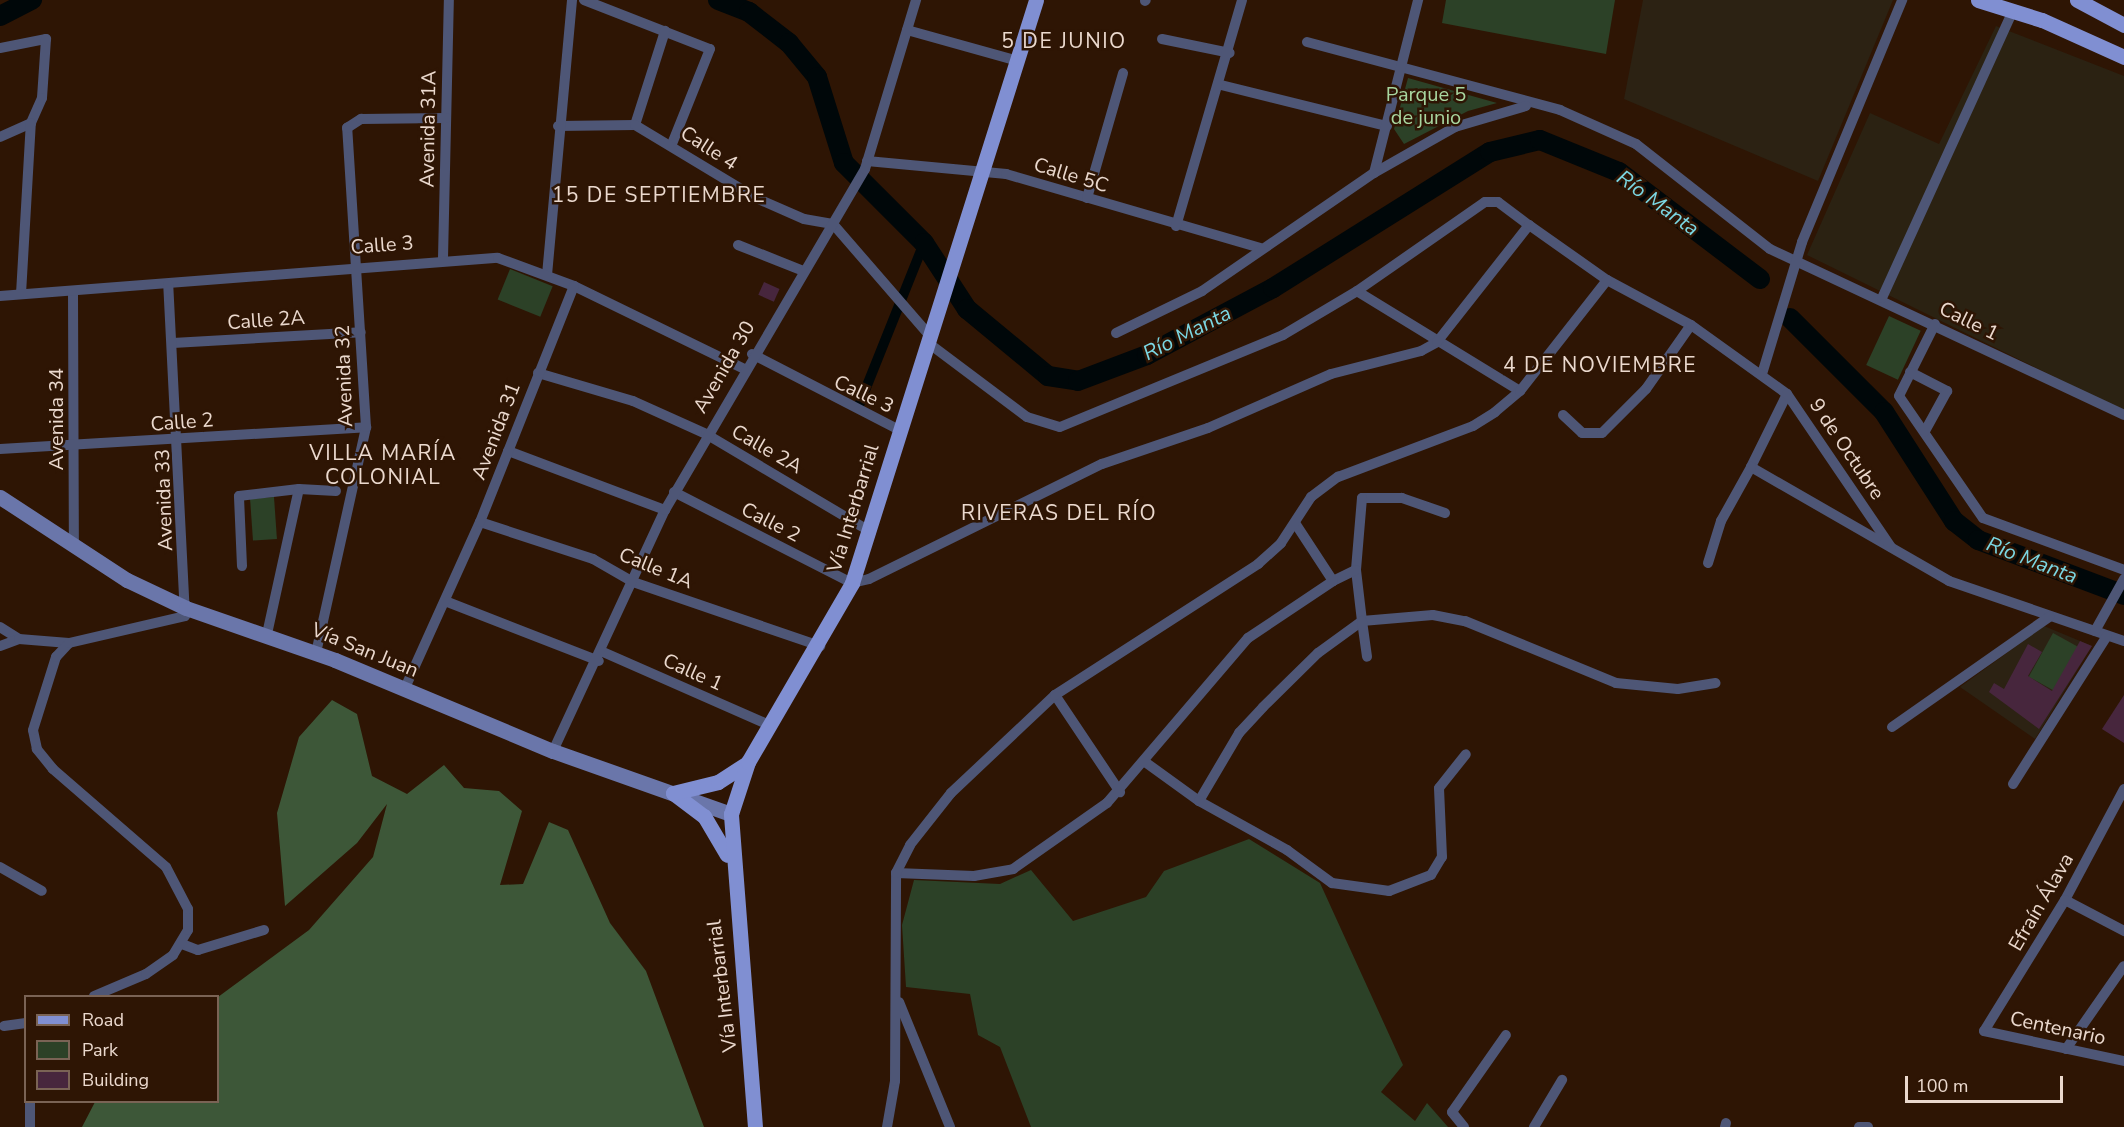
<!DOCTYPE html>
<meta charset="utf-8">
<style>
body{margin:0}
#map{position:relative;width:2124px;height:1127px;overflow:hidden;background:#2e1504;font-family:"Nunito Sans",sans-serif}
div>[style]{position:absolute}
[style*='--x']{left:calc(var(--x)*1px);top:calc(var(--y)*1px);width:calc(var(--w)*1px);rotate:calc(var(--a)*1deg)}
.commercial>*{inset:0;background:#2b2212}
.education>*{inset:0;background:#2c2213}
.green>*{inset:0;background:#2c4127;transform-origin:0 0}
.forest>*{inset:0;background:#3d5738}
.canal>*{height:10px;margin:-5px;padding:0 5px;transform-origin:5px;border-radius:5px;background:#000709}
.river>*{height:20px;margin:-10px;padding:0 10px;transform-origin:10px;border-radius:10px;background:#000709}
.building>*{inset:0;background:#47263d;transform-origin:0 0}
.street>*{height:10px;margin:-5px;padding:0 5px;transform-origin:5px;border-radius:5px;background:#4e5676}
.secondary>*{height:15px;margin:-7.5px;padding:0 7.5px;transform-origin:7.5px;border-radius:7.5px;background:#6a76aa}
.primary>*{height:15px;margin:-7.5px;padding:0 7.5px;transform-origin:7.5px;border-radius:7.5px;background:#808fd2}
span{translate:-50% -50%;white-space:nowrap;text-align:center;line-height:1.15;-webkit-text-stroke:5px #2e1504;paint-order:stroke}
.park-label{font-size:20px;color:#a8d69f}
.street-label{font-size:20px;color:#ebd9ce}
.neighbourhood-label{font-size:21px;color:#ebd9ce;letter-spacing:1.5px}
.water-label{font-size:21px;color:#7bd7e3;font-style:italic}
.legend{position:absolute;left:24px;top:995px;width:195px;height:108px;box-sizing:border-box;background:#2e1504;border:2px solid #7a6355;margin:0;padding:8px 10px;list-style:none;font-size:18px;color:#ebd9ce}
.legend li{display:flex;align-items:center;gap:12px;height:30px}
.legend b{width:30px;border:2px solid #7a6355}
.scale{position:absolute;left:1905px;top:1076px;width:158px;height:27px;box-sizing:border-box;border:3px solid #ebd9ce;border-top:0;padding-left:8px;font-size:18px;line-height:21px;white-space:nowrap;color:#ebd9ce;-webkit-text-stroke:4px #2e1504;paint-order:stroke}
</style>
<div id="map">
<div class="commercial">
<div style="clip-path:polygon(1996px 26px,2124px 76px,2124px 411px,1807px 255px,1870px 113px,1939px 144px)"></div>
</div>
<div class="education">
<div style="clip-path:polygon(1643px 0,1893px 0,1818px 181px,1624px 99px)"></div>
<div style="clip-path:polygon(2044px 626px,2092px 646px,2035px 739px,1960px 687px)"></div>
</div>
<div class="green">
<div style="clip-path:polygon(1446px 0,1615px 0,1606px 54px,1442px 23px)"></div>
<div style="clip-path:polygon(1408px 78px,1497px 103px,1468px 111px,1404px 144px,1394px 129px)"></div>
<div style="left:510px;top:269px;width:46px;height:33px;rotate:22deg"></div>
<div style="left:1889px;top:316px;width:35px;height:54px;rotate:25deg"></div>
<div style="left:274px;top:497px;width:42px;height:24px;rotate:86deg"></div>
<div style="left:2053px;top:633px;width:29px;height:50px;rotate:29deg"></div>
<div style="clip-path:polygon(1249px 839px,1320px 883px,1403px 1065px,1381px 1092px,1415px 1121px,1427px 1103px,1448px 1127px,1031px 1127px,1000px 1047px,978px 1035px,970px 994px,906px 987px,902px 925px,914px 880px,1000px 884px,1031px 870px,1073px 921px,1146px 897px,1164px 871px)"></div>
</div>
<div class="forest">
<div style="clip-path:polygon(332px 700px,357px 714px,372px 776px,407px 794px,444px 765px,464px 788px,499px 791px,522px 811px,500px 885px,523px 884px,549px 822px,568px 830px,610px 923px,646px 971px,704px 1127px,82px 1127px,95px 1102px,218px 1102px,218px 997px,309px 930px,373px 857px,387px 804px,357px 843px,285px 906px,277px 813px,299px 737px)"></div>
</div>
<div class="canal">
<div style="--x:858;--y:408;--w:178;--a:-68.2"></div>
</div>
<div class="river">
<div style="--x:718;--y:0;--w:33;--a:21"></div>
<div style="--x:749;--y:12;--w:51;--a:37.8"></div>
<div style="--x:789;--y:43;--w:44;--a:50.5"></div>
<div style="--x:817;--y:77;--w:90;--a:72.6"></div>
<div style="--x:844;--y:163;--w:113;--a:45"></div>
<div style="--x:924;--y:243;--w:79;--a:56.9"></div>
<div style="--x:967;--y:309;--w:105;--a:39.6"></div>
<div style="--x:1048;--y:376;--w:30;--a:9"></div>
<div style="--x:1078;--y:381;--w:74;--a:-20.6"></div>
<div style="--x:1147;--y:355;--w:143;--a:-28"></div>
<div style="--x:1273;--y:288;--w:256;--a:-32.1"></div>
<div style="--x:1490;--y:152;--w:51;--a:-13.5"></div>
<div style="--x:1540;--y:140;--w:85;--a:22.1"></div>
<div style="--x:1619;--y:172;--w:177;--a:37.2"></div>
<div style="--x:0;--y:16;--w:36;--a:-27"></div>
<div style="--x:1790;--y:318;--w:133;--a:45"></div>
<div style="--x:1884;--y:412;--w:130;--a:57.3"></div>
<div style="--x:1954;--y:521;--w:31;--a:38"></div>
<div style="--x:1978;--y:540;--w:156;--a:20.6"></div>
</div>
<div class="building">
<div style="left:764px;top:282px;width:17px;height:14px;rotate:24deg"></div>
<div style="clip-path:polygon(2080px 641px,2092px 646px,2039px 729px,1989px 692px,1994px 683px,2004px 689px,2028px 644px,2042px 652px,2028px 676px,2052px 691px)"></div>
<div style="clip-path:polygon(2124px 695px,2124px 743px,2102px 729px)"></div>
</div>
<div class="street">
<div style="--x:584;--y:0;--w:135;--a:21.3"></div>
<div style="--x:710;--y:49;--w:102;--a:111.8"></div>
<div style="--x:1145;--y:1;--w:1;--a:-45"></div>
<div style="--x:907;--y:30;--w:115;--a:15.6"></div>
<div style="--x:1162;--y:39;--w:69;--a:11.6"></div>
<div style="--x:1307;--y:42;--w:262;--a:15"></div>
<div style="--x:1560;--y:110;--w:83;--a:24.1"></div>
<div style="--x:1636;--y:144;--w:170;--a:38.1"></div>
<div style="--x:1770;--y:249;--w:391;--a:25.1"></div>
<div style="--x:0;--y:48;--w:47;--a:-11.1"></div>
<div style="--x:46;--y:39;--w:59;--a:93.9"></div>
<div style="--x:42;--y:98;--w:27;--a:114"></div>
<div style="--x:1221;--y:85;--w:171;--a:13.9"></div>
<div style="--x:635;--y:125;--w:99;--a:-72.3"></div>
<div style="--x:558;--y:126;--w:77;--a:-0.7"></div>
<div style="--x:635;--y:125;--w:141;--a:31.1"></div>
<div style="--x:756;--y:198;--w:52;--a:23.6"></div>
<div style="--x:804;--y:219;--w:29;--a:10"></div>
<div style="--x:833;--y:224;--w:147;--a:49.1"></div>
<div style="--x:0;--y:137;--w:34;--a:-24"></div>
<div style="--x:867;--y:161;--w:140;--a:5.3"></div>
<div style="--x:1006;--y:174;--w:265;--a:16.2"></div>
<div style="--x:1374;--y:173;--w:93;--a:-29.6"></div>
<div style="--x:1455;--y:127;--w:74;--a:-16.5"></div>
<div style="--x:1087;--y:198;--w:130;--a:-73.9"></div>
<div style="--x:1176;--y:226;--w:235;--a:-73.7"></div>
<div style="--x:738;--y:245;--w:68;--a:21.6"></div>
<div style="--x:443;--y:258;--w:258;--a:-88.7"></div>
<div style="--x:547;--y:275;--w:276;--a:-84.8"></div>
<div style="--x:73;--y:293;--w:251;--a:89.8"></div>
<div style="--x:21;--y:294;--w:171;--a:-86.7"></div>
<div style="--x:0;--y:296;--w:499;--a:-4.4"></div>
<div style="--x:498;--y:258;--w:81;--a:20.2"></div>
<div style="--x:574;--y:286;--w:189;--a:26"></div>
<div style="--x:1882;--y:298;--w:316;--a:-65.5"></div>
<div style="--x:1935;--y:324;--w:80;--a:116.6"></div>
<div style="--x:1899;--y:396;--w:148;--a:55.5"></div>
<div style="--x:1983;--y:518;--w:150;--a:20.2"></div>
<div style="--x:1116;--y:333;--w:96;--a:-26"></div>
<div style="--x:1202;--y:291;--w:209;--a:-34.5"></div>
<div style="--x:1374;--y:173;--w:179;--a:-75.7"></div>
<div style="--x:927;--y:342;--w:125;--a:36.9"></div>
<div style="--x:1027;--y:417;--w:34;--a:17"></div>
<div style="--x:1060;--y:427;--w:241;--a:-22.4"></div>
<div style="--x:1283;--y:335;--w:86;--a:-30.7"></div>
<div style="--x:173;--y:343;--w:188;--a:-3.3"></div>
<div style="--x:752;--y:354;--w:165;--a:27.3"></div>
<div style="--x:1910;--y:372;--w:42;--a:27.2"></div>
<div style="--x:1947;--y:391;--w:46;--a:118.8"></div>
<div style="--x:538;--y:373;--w:99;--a:16.4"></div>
<div style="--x:633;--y:401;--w:80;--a:24.3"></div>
<div style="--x:706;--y:434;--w:192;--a:30.7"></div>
<div style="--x:1762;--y:374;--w:138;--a:-73.1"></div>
<div style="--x:1802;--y:242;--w:262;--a:-67.5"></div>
<div style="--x:1520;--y:391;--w:191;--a:-148.5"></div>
<div style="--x:1357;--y:291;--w:156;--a:-34.8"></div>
<div style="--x:1485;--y:202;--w:13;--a:0"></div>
<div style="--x:1498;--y:202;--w:39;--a:37"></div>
<div style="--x:1787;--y:394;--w:81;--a:116.3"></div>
<div style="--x:1751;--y:467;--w:228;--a:29.9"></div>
<div style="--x:1949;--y:581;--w:185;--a:18.9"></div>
<div style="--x:1563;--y:415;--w:26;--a:43"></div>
<div style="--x:1582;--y:433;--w:20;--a:0"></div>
<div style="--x:1602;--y:433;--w:62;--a:-45"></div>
<div style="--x:1646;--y:389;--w:78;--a:-54.9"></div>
<div style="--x:0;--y:449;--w:367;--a:-3.4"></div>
<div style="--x:508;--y:451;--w:168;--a:20.6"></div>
<div style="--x:674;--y:492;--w:200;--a:27.1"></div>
<div style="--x:852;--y:583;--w:17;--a:-13"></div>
<div style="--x:869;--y:579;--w:260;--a:-26.3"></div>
<div style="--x:1102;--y:464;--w:112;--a:-18.8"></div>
<div style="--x:1208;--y:428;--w:134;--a:-23.7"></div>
<div style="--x:1331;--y:374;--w:93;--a:-14.3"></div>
<div style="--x:1421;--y:351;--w:18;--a:-29"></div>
<div style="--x:1437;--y:342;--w:149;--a:-51.8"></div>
<div style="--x:1529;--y:225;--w:95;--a:35.2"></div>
<div style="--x:1607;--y:280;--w:95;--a:28.2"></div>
<div style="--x:1691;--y:325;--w:118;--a:35.7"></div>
<div style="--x:1787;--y:394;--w:185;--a:55.8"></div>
<div style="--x:1445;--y:513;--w:46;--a:-160.8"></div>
<div style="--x:1402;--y:498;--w:40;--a:180"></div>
<div style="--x:1362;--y:498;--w:72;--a:94.8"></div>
<div style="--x:1356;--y:570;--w:51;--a:83.3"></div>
<div style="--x:1362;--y:621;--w:71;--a:-4.8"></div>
<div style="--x:1433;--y:615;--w:33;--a:11"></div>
<div style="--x:1465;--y:621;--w:163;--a:22.3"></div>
<div style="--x:1616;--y:683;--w:62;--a:5.5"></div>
<div style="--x:1678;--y:689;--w:38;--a:-9"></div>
<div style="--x:480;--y:522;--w:119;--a:18.1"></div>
<div style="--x:593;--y:559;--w:46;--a:29.9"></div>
<div style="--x:633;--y:582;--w:198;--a:18.9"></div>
<div style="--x:1708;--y:563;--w:44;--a:-72.8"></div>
<div style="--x:1721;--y:521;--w:62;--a:-60.9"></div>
<div style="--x:242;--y:566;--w:70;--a:-92.5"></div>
<div style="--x:239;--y:496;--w:60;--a:-6.7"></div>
<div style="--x:299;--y:489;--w:37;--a:3"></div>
<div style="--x:1333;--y:581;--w:25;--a:-26"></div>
<div style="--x:445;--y:601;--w:165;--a:21.3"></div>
<div style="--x:0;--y:627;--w:22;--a:32"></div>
<div style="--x:2095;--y:631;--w:60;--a:-60.9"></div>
<div style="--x:267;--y:634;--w:148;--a:-77.6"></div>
<div style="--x:0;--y:646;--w:20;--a:-20"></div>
<div style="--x:19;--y:639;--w:50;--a:4.6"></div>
<div style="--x:603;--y:652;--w:181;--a:23.7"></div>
<div style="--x:316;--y:653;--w:231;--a:-77.5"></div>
<div style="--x:366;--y:427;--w:300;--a:-93.6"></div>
<div style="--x:347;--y:128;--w:17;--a:-33"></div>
<div style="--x:361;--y:119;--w:85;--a:-0.7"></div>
<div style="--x:405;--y:688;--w:182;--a:-65.7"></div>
<div style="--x:480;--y:522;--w:254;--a:-68.3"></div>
<div style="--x:1055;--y:695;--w:117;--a:56.2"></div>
<div style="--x:1892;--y:727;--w:192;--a:-35"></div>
<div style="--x:553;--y:751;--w:266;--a:-65.1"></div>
<div style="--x:665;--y:510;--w:395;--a:-59.6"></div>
<div style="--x:865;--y:169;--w:177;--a:-73.2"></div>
<div style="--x:1145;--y:762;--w:67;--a:35.8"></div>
<div style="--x:1199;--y:801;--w:79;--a:-59.5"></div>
<div style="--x:1239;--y:733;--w:35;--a:-47"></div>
<div style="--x:1263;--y:707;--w:77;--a:-44.5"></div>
<div style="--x:1318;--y:653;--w:54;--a:-36"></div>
<div style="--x:1362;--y:621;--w:36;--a:82"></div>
<div style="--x:2013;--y:784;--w:175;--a:-57.6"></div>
<div style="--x:2124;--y:789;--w:126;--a:118"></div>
<div style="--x:2065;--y:900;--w:154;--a:121.7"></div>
<div style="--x:1984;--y:1031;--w:143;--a:12.1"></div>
<div style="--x:1199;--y:801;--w:101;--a:29.1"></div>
<div style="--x:1287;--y:850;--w:56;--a:36.3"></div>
<div style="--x:1332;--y:883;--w:58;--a:8"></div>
<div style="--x:1389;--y:891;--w:45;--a:-20.9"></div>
<div style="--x:1431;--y:875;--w:21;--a:-59"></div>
<div style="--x:1442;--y:857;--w:69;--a:-92.5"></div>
<div style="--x:1439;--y:788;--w:43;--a:-51.5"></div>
<div style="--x:0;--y:867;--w:48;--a:29.7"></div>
<div style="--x:896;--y:873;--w:78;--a:2.2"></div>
<div style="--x:974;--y:876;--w:40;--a:-10"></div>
<div style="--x:1013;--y:869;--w:115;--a:-35.1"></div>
<div style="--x:1107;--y:803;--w:217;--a:-49.5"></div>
<div style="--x:1248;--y:638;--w:102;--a:-33.8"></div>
<div style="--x:1333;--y:581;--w:69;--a:-123.2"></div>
<div style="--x:2065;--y:900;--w:67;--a:27.7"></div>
<div style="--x:182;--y:944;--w:17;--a:21"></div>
<div style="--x:198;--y:950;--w:69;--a:-16.9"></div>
<div style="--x:94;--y:996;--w:56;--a:-22.9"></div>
<div style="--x:146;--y:974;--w:33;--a:-35"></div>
<div style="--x:173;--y:955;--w:29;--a:-59"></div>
<div style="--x:188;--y:930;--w:21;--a:-90"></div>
<div style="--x:188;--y:909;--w:47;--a:-117.6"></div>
<div style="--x:166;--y:867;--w:150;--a:-139.1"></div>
<div style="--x:53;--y:769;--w:26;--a:-129"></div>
<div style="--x:37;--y:749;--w:19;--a:-102"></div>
<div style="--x:33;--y:730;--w:77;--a:-72.5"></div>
<div style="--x:56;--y:657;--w:19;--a:-47"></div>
<div style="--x:69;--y:643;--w:119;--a:-13.1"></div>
<div style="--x:185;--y:616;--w:332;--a:-92.9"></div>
<div style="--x:899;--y:1002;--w:135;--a:67.8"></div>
<div style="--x:4;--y:1026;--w:22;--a:-8"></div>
<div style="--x:2066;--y:1049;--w:101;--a:-55.1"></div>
<div style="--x:30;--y:1127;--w:25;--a:-90"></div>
<div style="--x:887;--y:1127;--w:47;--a:-80.1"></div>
<div style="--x:895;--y:1081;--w:208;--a:-89.7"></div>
<div style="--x:896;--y:873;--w:31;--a:-63"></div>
<div style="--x:910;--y:845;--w:66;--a:-51.7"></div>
<div style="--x:951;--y:793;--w:143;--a:-43.3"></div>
<div style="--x:1055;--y:695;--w:242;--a:-32.8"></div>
<div style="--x:1258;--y:564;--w:31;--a:-42"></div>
<div style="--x:1281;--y:543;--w:55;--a:-56.9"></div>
<div style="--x:1311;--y:497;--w:34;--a:-37"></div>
<div style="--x:1338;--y:477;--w:144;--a:-20.7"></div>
<div style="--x:1473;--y:426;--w:26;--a:-32"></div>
<div style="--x:1495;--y:412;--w:33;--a:-40"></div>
<div style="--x:1520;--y:391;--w:141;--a:-51.9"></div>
<div style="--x:1464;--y:1127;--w:19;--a:-129"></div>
<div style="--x:1452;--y:1112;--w:94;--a:-55"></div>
<div style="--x:1534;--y:1127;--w:55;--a:-59.2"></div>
<div style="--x:1725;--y:1127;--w:4;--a:-76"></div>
<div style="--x:1859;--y:1127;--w:9;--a:0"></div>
</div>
<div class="secondary">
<div style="--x:0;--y:497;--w:152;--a:33.2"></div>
<div style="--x:127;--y:580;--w:65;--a:25.4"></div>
<div style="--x:186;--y:608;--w:158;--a:19.2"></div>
<div style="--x:335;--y:660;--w:236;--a:22.7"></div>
<div style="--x:553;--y:751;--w:189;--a:19.5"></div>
</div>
<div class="primary">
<div style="--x:1978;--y:0;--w:67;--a:17.4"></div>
<div style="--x:2042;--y:20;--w:90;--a:24.3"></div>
<div style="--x:2077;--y:0;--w:53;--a:28"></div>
<div style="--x:673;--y:793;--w:39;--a:37"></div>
<div style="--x:704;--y:816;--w:45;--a:59.5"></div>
<div style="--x:673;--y:793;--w:46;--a:-13.7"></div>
<div style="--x:718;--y:782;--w:35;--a:-33"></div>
<div style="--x:755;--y:1127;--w:314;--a:-94.4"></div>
<div style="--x:731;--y:814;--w:55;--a:-71.9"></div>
<div style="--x:748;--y:762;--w:207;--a:-59.8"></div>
<div style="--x:852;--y:583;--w:611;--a:-72.48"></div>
</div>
<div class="park-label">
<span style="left:1426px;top:106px">Parque 5<br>de junio</span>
</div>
<div class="street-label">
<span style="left:428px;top:129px;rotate:-89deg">Avenida 31A</span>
<span style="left:709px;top:148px;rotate:33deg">Calle 4</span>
<span style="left:1071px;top:175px;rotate:17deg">Calle 5C</span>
<span style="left:382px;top:245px;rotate:-4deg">Calle 3</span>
<span style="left:266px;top:320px;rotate:-4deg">Calle 2A</span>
<span style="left:1969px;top:321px;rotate:26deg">Calle 1</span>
<span style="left:724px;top:367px;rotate:-60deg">Avenida 30</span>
<span style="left:344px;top:376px;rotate:-92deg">Avenida 32</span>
<span style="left:864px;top:394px;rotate:25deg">Calle 3</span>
<span style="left:56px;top:419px;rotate:-90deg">Avenida 34</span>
<span style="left:182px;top:422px;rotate:-4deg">Calle 2</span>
<span style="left:496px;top:431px;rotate:-69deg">Avenida 31</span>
<span style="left:767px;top:449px;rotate:30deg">Calle 2A</span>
<span style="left:1847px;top:449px;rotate:56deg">9 de Octubre</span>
<span style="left:164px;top:500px;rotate:-92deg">Avenida 33</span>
<span style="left:853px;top:508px;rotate:-73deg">Vía Interbarrial</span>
<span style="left:771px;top:522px;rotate:27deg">Calle 2</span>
<span style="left:656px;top:568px;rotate:22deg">Calle 1A</span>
<span style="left:365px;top:650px;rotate:22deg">Vía San Juan</span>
<span style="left:693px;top:672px;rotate:24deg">Calle 1</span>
<span style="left:2041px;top:902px;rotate:-60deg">Efraín Álava</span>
<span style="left:722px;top:986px;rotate:-97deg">Vía Interbarrial</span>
<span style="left:2058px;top:1028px;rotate:12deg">Centenario</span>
</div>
<div class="neighbourhood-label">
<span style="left:1064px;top:41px">5 DE JUNIO</span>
<span style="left:659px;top:195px">15 DE SEPTIEMBRE</span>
<span style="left:1600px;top:365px">4 DE NOVIEMBRE</span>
<span style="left:383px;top:465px">VILLA MARÍA<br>COLONIAL</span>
<span style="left:1059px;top:513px">RIVERAS DEL RÍO</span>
</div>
<div class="water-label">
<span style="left:1658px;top:203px;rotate:36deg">Río Manta</span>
<span style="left:1187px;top:333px;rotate:-27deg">Río Manta</span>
<span style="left:2032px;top:560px;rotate:21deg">Río Manta</span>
</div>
<ul class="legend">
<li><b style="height:8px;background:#808fd2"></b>Road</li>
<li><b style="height:16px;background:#2c4127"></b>Park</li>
<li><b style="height:16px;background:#47263d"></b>Building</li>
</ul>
<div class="scale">100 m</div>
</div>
